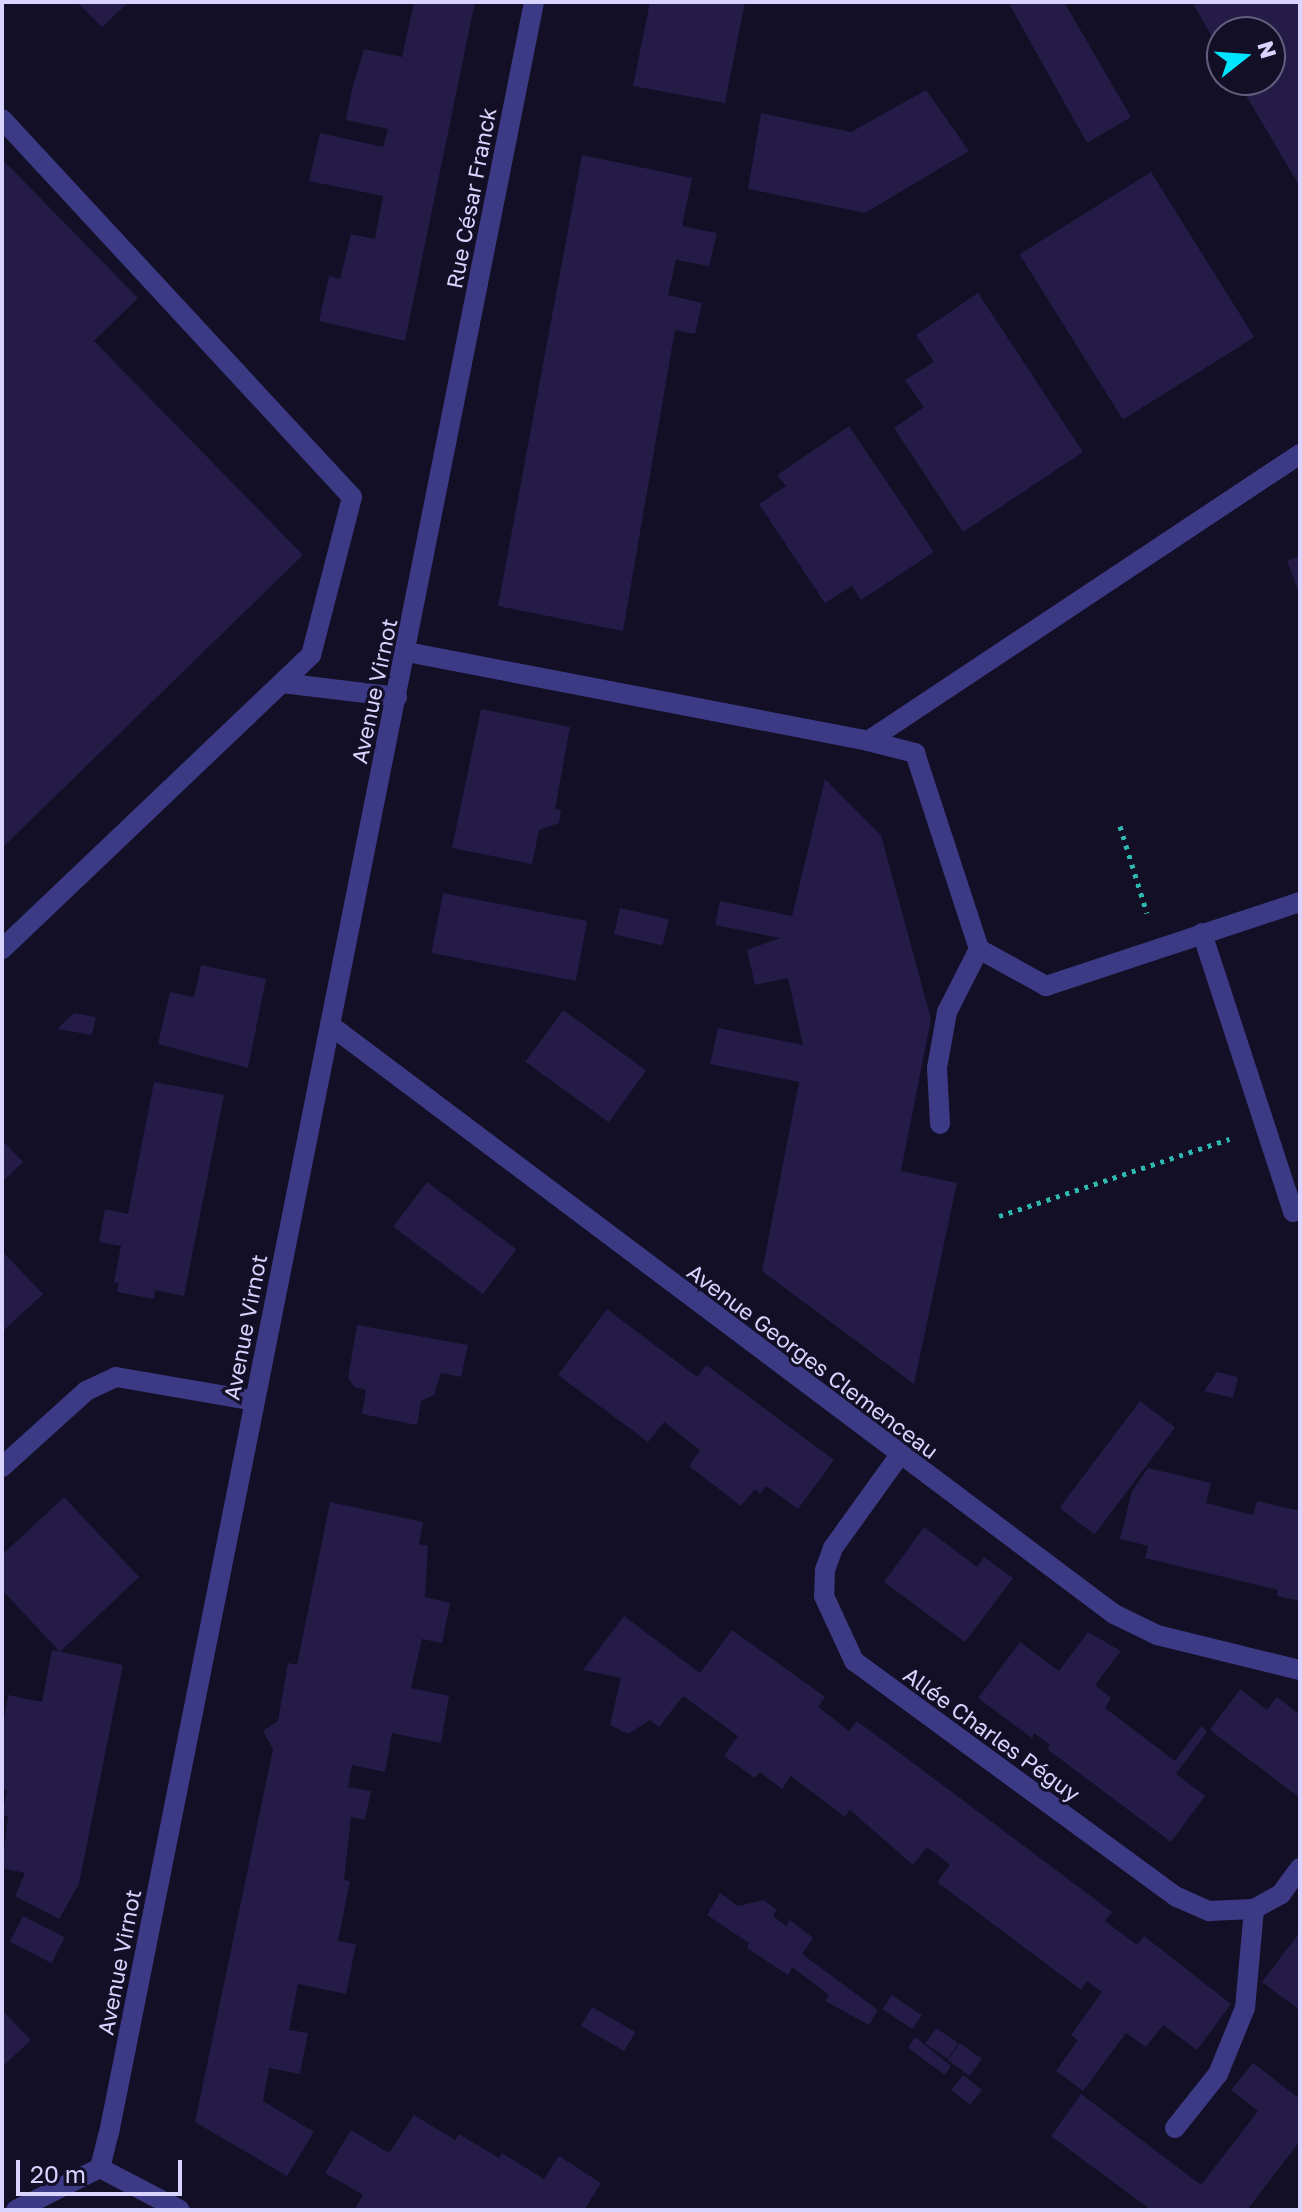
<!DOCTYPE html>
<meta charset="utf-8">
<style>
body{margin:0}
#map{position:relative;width:1302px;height:2212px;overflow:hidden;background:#130f26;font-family:"Golos Text",sans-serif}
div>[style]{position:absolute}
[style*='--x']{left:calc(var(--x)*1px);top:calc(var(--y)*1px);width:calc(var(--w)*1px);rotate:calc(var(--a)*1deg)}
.building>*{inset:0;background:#241b47;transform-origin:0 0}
.path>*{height:5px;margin-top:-2.5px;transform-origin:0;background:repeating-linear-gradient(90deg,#2fb8b0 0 4px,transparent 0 10px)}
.minor>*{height:20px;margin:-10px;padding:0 10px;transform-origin:10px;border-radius:10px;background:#3d3a85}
span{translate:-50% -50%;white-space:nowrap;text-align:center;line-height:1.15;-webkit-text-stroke:6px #130f26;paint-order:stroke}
.street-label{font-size:22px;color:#d9d4ff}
.frame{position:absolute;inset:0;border:4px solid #d9d4ff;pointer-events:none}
.north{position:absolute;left:1206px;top:16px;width:80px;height:80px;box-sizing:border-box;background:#130f26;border:2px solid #625e7d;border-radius:50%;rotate:73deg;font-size:22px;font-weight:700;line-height:32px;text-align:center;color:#d9d4ff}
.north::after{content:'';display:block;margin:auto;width:28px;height:36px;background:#00e5ff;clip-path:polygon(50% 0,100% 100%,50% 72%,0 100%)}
.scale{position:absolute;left:16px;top:2160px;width:166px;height:36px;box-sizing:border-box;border:4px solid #d9d4ff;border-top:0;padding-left:10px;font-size:24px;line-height:28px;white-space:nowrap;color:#d9d4ff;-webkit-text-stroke:6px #130f26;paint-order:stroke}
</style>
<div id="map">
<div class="building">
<div style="clip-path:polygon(77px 2px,129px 2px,102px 27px)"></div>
<div style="clip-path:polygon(414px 2px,475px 2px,405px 341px,319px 321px,329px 276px,340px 279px,351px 234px,375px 239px,383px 196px,309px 181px,320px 133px,383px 147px,388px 129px,346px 120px,351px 93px,364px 49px,402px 57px)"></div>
<div style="clip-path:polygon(650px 2px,745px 2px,725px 103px,633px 86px)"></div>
<div style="clip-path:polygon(1008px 2px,1064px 2px,1131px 117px,1087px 143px)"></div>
<div style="clip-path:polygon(1192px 2px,1300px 2px,1300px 187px,1237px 80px,1270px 80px,1270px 32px,1222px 32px,1222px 54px)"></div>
<div style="clip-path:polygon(926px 90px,969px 151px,865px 213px,748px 189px,761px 113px,851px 132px)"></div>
<div style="clip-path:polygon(582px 155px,692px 178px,682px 226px,717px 233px,709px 266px,676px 260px,668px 295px,702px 303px,695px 334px,675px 330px,623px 631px,498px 606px)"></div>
<div style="clip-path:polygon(2px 159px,138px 298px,94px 341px,303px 555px,2px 848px)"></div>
<div style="left:1151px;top:172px;width:195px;height:155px;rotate:58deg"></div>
<div style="clip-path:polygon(978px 293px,1083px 452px,963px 532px,894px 428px,924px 407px,905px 380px,934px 362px,916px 335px)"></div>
<div style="clip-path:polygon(849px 426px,934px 552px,861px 600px,852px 586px,825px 603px,759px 504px,786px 486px,777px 475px)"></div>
<div style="clip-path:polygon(1300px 556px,1300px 595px,1287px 561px)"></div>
<div style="clip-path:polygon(481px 709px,570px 727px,555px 809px,561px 810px,559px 823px,539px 830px,532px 864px,452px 848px)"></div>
<div style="clip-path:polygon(825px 779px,881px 835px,931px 1019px,901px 1171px,957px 1183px,914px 1384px,762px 1271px,799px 1082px,710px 1064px,718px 1028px,803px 1045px,788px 978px,755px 985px,747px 950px,780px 938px,715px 925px,720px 901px,792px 916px)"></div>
<div style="left:443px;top:893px;width:147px;height:61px;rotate:11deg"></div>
<div style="left:620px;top:908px;width:50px;height:27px;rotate:13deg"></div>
<div style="clip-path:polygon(201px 965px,266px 979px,248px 1068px,158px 1044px,170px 992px,194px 997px)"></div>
<div style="left:563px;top:1010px;width:103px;height:64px;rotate:36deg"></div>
<div style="clip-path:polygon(74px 1013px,96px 1017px,92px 1035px,57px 1029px)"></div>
<div style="clip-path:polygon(154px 1082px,224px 1095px,184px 1296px,155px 1290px,154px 1299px,117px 1292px,119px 1283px,114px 1282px,121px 1246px,99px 1242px,105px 1209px,128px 1214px)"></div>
<div style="clip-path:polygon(2px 1140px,23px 1162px,2px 1182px)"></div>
<div style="left:427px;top:1182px;width:112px;height:56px;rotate:37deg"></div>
<div style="clip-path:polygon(2px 1251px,43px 1294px,2px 1332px)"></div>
<div style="clip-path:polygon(607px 1309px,697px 1377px,706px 1365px,834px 1460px,798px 1509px,766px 1486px,760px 1494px,755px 1489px,741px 1506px,689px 1466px,700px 1450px,664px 1422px,648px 1442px,558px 1375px)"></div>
<div style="clip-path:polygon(357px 1325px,468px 1345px,461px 1377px,441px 1373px,434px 1395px,421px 1401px,417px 1425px,362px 1414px,366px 1390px,354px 1387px,348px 1378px)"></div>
<div style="clip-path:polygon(1217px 1372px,1238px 1377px,1233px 1398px,1204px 1391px)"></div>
<div style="left:1140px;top:1401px;width:44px;height:134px;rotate:37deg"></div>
<div style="clip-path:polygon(1148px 1468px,1211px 1483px,1206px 1503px,1253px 1515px,1257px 1501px,1300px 1511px,1300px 1601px,1277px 1596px,1278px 1590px,1145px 1558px,1148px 1546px,1120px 1539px,1132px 1491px)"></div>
<div style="clip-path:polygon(64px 1497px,139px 1577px,60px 1652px,2px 1590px,2px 1555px)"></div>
<div style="clip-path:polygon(330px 1502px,423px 1522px,419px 1544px,428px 1546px,425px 1597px,450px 1603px,442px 1643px,422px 1639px,411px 1688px,449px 1696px,441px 1743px,392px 1733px,385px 1772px,352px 1765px,348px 1787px,371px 1791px,365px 1820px,351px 1817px,344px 1880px,350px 1881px,338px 1941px,356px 1944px,346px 1994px,298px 1984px,289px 2030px,308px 2033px,300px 2074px,269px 2068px,263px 2101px,314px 2132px,287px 2176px,195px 2122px,273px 1749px,263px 1731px,278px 1721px,288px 1663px,297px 1665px)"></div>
<div style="clip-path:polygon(924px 1527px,977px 1567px,984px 1557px,1013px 1578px,965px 1642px,884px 1582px)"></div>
<div style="clip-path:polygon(624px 1616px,700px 1673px,732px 1630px,825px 1697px,818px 1707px,849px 1731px,857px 1721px,1112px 1912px,1105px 1921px,1137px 1945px,1144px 1936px,1231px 2004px,1197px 2050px,1163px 2025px,1146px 2047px,1126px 2033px,1083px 2091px,1056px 2071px,1078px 2040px,1071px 2035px,1102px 1992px,1087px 1981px,1081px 1990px,937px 1882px,950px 1865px,927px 1847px,913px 1865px,850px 1810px,845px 1817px,791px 1776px,782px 1789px,760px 1772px,755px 1778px,724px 1756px,738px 1736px,683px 1696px,659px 1727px,650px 1720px,628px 1734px,610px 1725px,621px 1678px,583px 1670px)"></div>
<div style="clip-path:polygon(1088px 1632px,1121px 1651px,1095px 1685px,1111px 1698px,1105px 1708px,1175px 1761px,1201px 1726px,1207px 1732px,1176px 1774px,1205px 1796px,1171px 1842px,1047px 1749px,1050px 1745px,1034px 1733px,1032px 1738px,978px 1698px,1020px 1642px,1059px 1671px)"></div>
<div style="clip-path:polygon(52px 1650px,123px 1665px,79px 1884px,59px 1919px,15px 1896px,25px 1873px,2px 1868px,8px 1816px,2px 1815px,7px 1790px,2px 1790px,2px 1731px,8px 1695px,42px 1702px)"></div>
<div style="clip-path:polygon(1240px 1689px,1267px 1710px,1277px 1697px,1300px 1715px,1300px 1798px,1210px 1730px)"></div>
<div style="clip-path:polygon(720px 1893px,738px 1906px,764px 1900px,777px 1910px,773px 1916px,786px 1926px,790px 1920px,813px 1938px,802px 1954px,878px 2010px,869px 2025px,825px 2001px,829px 1995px,792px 1967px,788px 1975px,747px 1948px,749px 1943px,707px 1915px)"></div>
<div style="left:23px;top:1916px;width:47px;height:29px;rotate:27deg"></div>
<div style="clip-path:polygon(1300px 1932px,1300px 2010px,1262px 1982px)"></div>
<div style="left:892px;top:1995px;width:36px;height:17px;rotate:34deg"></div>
<div style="left:592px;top:2007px;width:50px;height:22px;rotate:30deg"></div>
<div style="clip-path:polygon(2px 2010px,31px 2040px,2px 2067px)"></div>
<div style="left:936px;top:2028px;width:27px;height:19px;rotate:34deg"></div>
<div style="clip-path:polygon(915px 2037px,951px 2066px,945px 2075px,908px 2048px)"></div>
<div style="left:960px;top:2043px;width:27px;height:21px;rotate:36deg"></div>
<div style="clip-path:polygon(1253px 2063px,1300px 2099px,1300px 2141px,1247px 2210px,1151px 2210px,1051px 2136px,1081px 2094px,1201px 2185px,1258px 2111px,1231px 2090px)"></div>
<div style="left:963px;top:2075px;width:24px;height:19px;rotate:38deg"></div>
<div style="clip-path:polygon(414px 2115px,455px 2140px,459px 2134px,499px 2158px,502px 2153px,544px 2179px,559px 2156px,601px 2183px,584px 2210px,354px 2210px,363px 2195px,325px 2173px,351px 2130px,389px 2153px)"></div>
</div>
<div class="path">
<div style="--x:1120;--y:826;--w:91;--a:72.8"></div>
<div style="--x:999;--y:1216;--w:243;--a:-18.5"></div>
</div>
<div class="minor">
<div style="--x:2;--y:119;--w:515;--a:47.2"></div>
<div style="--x:352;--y:497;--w:163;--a:104.5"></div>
<div style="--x:311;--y:655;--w:427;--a:136.4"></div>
<div style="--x:407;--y:652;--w:470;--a:10.9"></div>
<div style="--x:868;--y:741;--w:519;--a:-33.6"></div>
<div style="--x:282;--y:683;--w:116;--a:6.9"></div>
<div style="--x:868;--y:741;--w:49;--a:14.3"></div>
<div style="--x:915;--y:753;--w:206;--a:71.9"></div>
<div style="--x:979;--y:949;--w:71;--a:116.9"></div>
<div style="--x:947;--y:1012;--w:57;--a:100.1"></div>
<div style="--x:937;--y:1068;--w:56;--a:86.9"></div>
<div style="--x:1202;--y:933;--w:293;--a:71.9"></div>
<div style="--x:1293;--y:1212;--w:7;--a:-16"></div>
<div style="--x:979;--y:949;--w:77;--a:28.9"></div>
<div style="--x:1046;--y:986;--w:268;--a:-18.3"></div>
<div style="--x:330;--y:1025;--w:981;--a:36.92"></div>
<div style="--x:1114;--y:1614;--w:48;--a:26"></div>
<div style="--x:1157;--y:1635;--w:147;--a:13.8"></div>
<div style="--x:899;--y:1456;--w:113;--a:125.7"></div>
<div style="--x:833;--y:1548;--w:23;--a:110"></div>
<div style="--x:825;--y:1570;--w:26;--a:92"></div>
<div style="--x:824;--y:1596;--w:72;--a:65.2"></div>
<div style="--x:854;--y:1661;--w:400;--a:36.2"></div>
<div style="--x:1177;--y:1897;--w:35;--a:24"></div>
<div style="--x:1209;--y:1911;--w:45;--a:-2.5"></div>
<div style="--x:1254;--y:1909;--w:31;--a:-29"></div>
<div style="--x:1281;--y:1894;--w:32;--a:-54"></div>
<div style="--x:2;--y:1467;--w:113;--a:-42.1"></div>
<div style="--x:86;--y:1391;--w:33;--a:-25"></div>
<div style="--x:116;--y:1377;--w:141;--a:9.8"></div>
<div style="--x:1175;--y:2128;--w:69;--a:-51.5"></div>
<div style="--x:1218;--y:2074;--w:71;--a:-67.8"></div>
<div style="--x:1245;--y:2008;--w:99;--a:-84.8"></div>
<div style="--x:100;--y:2168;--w:90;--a:27.7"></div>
<div style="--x:16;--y:2210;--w:94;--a:-26.6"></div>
<div style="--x:100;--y:2168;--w:36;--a:-76"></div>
<div style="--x:109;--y:2133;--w:2173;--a:-78.72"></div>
</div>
<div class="street-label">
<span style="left:471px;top:198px;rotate:-79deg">Rue César Franck</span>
<span style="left:374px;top:691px;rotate:-78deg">Avenue Virnot</span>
<span style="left:245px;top:1327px;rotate:-79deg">Avenue Virnot</span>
<span style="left:813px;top:1361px;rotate:37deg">Avenue Georges Clemenceau</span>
<span style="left:992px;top:1734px;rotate:36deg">Allée Charles Péguy</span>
<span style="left:119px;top:1962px;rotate:-79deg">Avenue Virnot</span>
</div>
<div class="frame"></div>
<div class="north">N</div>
<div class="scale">20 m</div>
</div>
